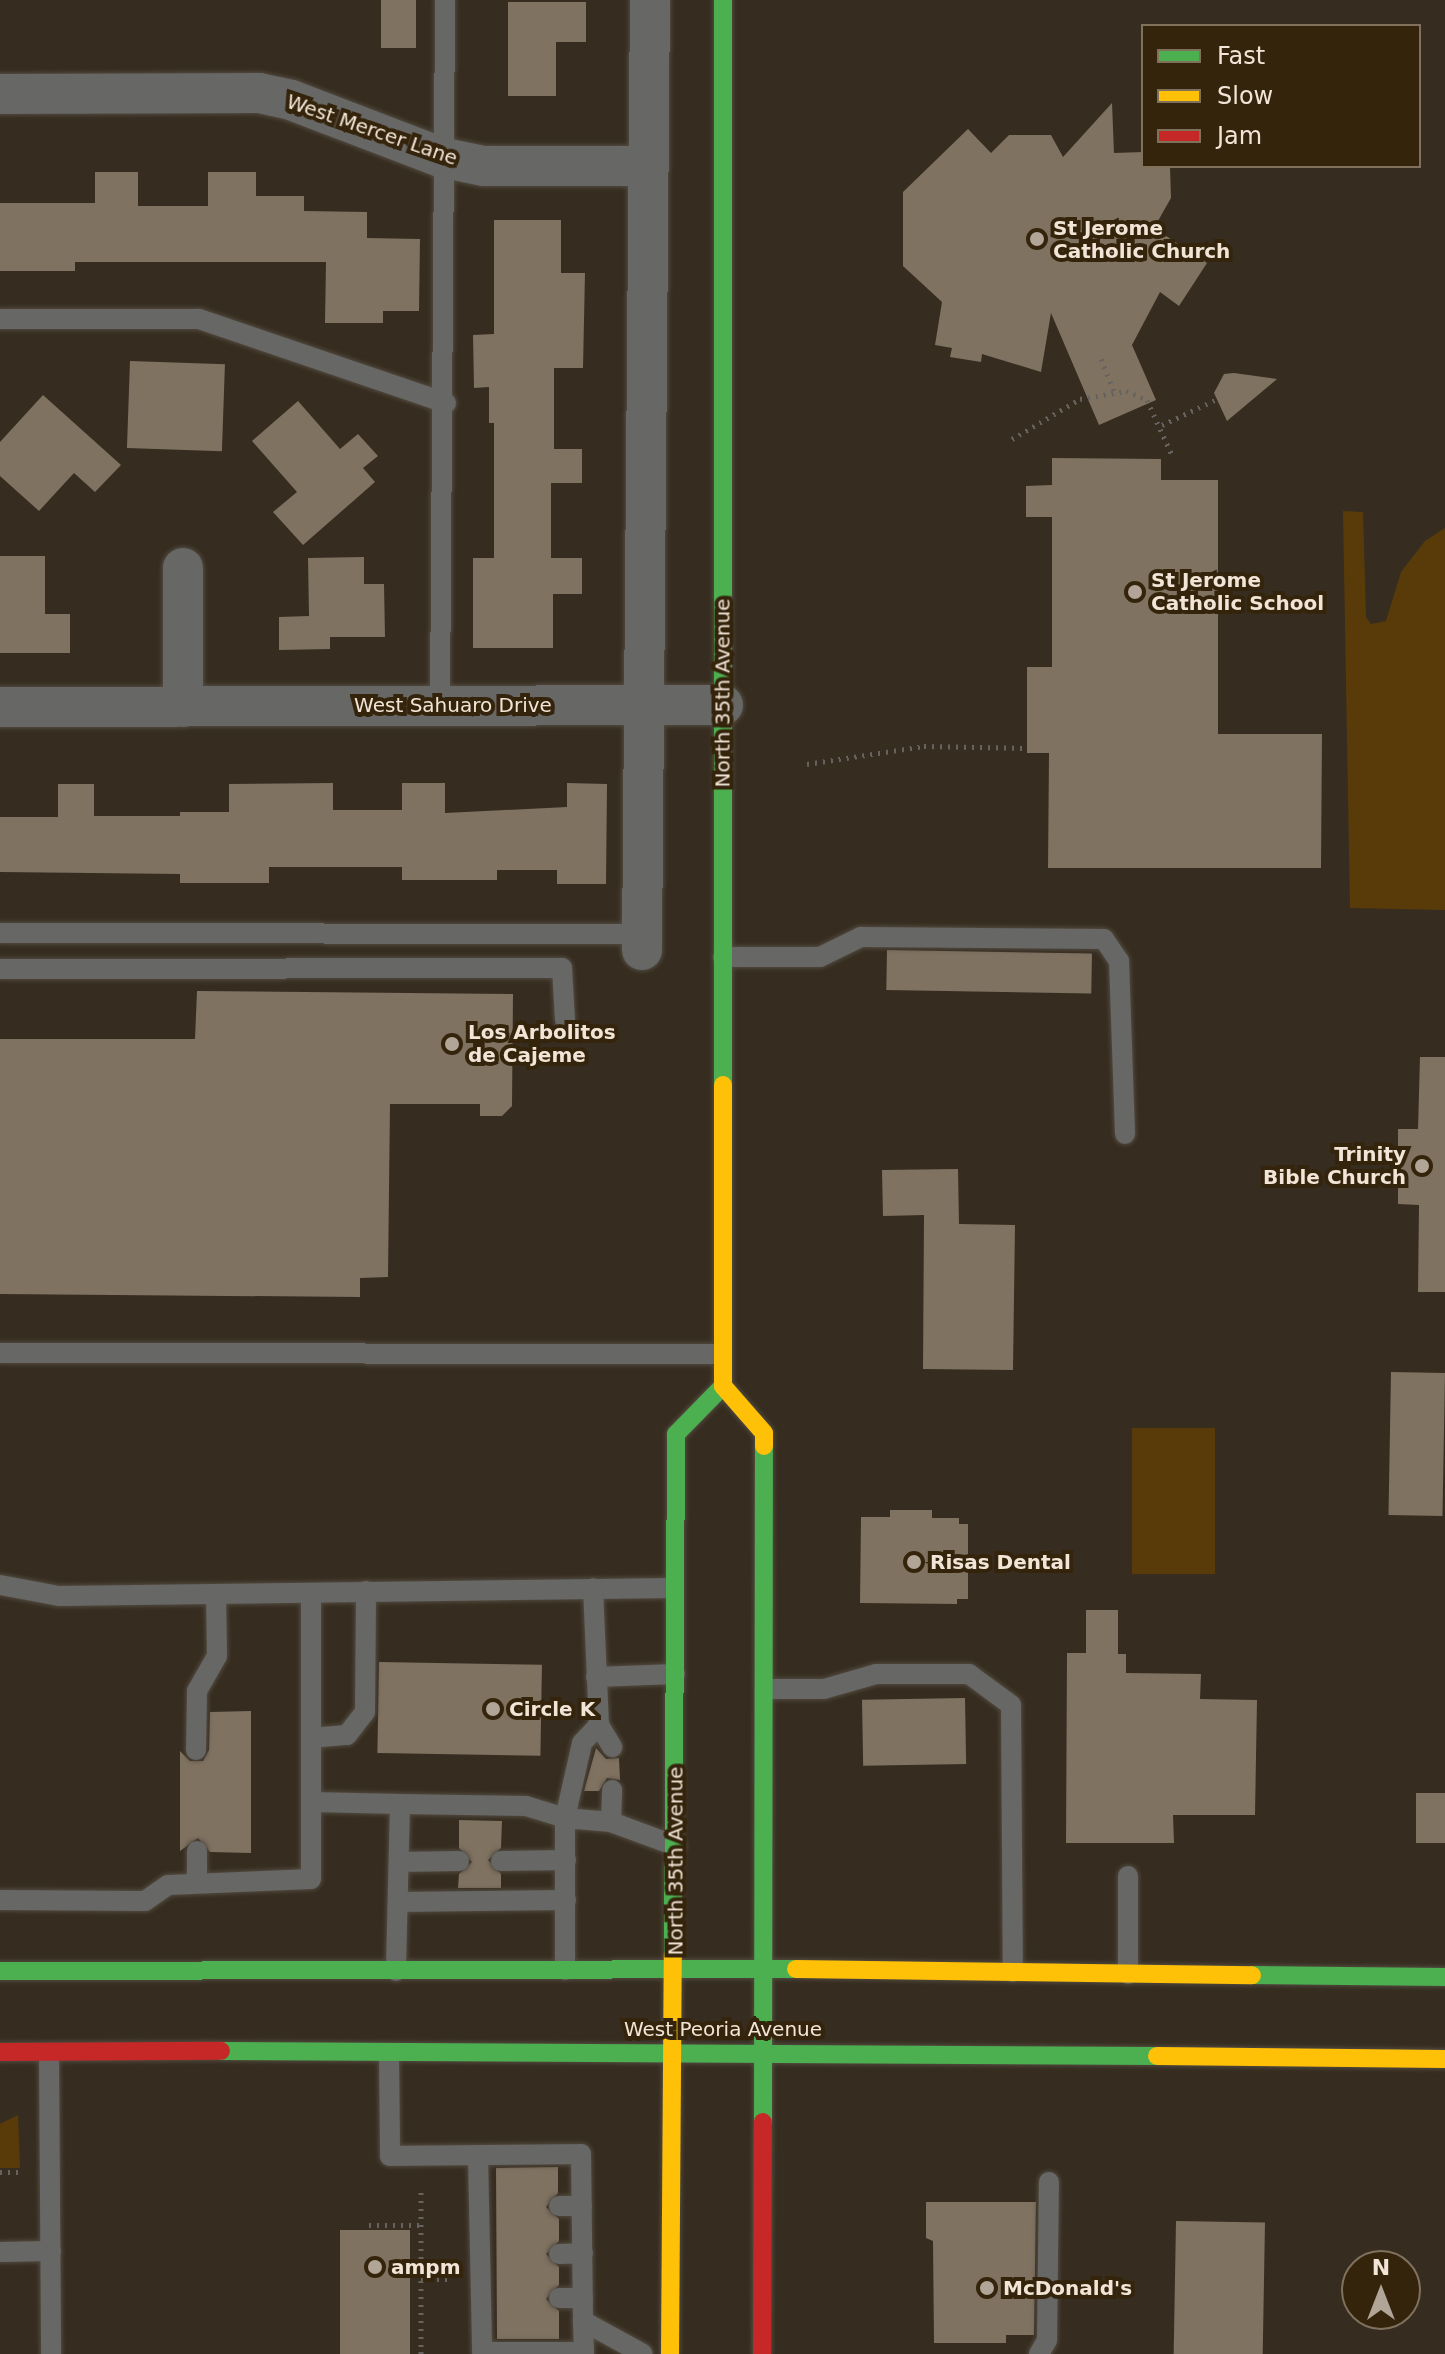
<!DOCTYPE html>
<style>
body{margin:0}
#map{position:relative;width:1445px;height:2354px;overflow:hidden;background:#362d20;font-family:"DejaVu Sans",sans-serif}
div>[style]{position:absolute}
[style*='--x']{left:calc(var(--x)*1px);top:calc(var(--y)*1px);width:calc(var(--w)*1px);rotate:calc(var(--a)*1deg)}
.green>*{inset:0;background:#593b0a;transform-origin:0 0}
.building>*{inset:0;background:#7f7261;transform-origin:0 0}
.path>*{height:5px;margin-top:-2.5px;transform-origin:0;background:repeating-linear-gradient(90deg,#66635f 0 2px,transparent 0 8px)}
.roads{filter:drop-shadow(0 0 2px #524a3f) drop-shadow(0 0 2px #524a3f)}
.lane>*{height:20px;margin:-10px;padding:0 10px;transform-origin:10px;border-radius:10px;background:#676766}
.street>*{height:40px;margin:-20px;padding:0 20px;transform-origin:20px;border-radius:20px;background:#676766}
.fast>*{height:18px;margin:-9px;padding:0 9px;transform-origin:9px;border-radius:9px;background:#4caf50}
.slow>*{height:18px;margin:-9px;padding:0 9px;transform-origin:9px;border-radius:9px;background:#ffc107}
.jam>*{height:18px;margin:-9px;padding:0 9px;transform-origin:9px;border-radius:9px;background:#c62828}
.dots>*{width:22px;height:22px;translate:-50% -50%;box-sizing:border-box;border:4px solid #35240c;border-radius:50%}
span{translate:-50% -50%;white-space:nowrap;text-align:center;line-height:1.15;-webkit-text-stroke:8px #35240c;paint-order:stroke}
.street-label{font-size:20px;color:#f1e5d7}
.poi-label{font-size:20px;color:#f1e5d7;font-weight:700}
.left{translate:0 -50%;text-align:left}
.right{translate:-100% -50%;text-align:right}
.legend{position:absolute;left:1141px;top:24px;width:280px;height:144px;box-sizing:border-box;background:#35240c;border:2px solid #80715d;margin:0;padding:10px 14px;list-style:none;font-size:24px;color:#f1e5d7}
.legend li{display:flex;align-items:center;gap:16px;height:40px}
.legend b{width:40px;border:2px solid #80715d}
.north{position:absolute;left:1341px;top:2250px;width:80px;height:80px;box-sizing:border-box;background:#35240c;border:2px solid #80715d;border-radius:50%;rotate:0deg;font-size:22px;font-weight:700;line-height:32px;text-align:center;color:#f1e5d7}
.north::after{content:'';display:block;margin:auto;width:28px;height:36px;background:#b0a597;clip-path:polygon(50% 0,100% 100%,50% 72%,0 100%)}
</style>
<div id="map">
<div class="green">
<div style="clip-path:polygon(1343px 511px,1363px 512px,1366px 617px,1371px 624px,1386px 621px,1401px 572px,1425px 541px,1445px 528px,1445px 910px,1350px 908px)"></div>
<div style="left:1132px;top:1428px;width:83px;height:146px"></div>
<div style="clip-path:polygon(18px 2115px,20px 2168px,0 2168px,0 2124px)"></div>
</div>
<div class="building">
<div style="left:381px;top:0;width:35px;height:48px"></div>
<div style="clip-path:polygon(508px 2px,586px 2px,586px 42px,556px 42px,556px 96px,508px 96px)"></div>
<div style="clip-path:polygon(1112px 103px,1114px 153px,1143px 152px,1143px 166px,1170px 166px,1171px 198px,1154px 228px,1207px 263px,1179px 306px,1160px 292px,1132px 345px,1156px 400px,1099px 425px,1051px 313px,1041px 372px,982px 354px,981px 362px,950px 357px,952px 348px,935px 345px,942px 302px,903px 266px,903px 192px,968px 129px,991px 153px,1009px 135px,1051px 135px,1063px 157px)"></div>
<div style="clip-path:polygon(95px 172px,138px 172px,138px 206px,208px 206px,208px 172px,256px 172px,256px 196px,304px 196px,304px 211px,367px 212px,367px 238px,420px 239px,419px 311px,383px 311px,383px 323px,325px 323px,326px 262px,75px 262px,75px 271px,0 271px,0 203px,95px 203px)"></div>
<div style="clip-path:polygon(494px 220px,561px 220px,561px 273px,585px 273px,583px 368px,554px 368px,554px 449px,582px 449px,582px 483px,551px 483px,551px 558px,582px 558px,582px 594px,553px 594px,553px 648px,473px 648px,473px 558px,494px 558px,494px 423px,489px 423px,489px 387px,474px 388px,473px 335px,494px 334px)"></div>
<div style="left:130px;top:361px;width:95px;height:87px;rotate:2deg"></div>
<div style="clip-path:polygon(1234px 373px,1277px 379px,1227px 421px,1214px 393px,1224px 374px)"></div>
<div style="clip-path:polygon(43px 395px,121px 465px,95px 492px,74px 473px,39px 511px,0 476px,0 442px)"></div>
<div style="clip-path:polygon(298px 401px,340px 449px,358px 434px,378px 456px,363px 468px,375px 482px,303px 545px,273px 512px,297px 492px,252px 441px)"></div>
<div style="clip-path:polygon(1052px 458px,1161px 459px,1161px 480px,1218px 480px,1218px 734px,1322px 734px,1321px 868px,1048px 868px,1049px 753px,1027px 753px,1027px 667px,1052px 667px,1052px 517px,1026px 517px,1026px 486px,1052px 485px)"></div>
<div style="clip-path:polygon(0 556px,45px 556px,45px 614px,70px 614px,70px 653px,0 653px)"></div>
<div style="clip-path:polygon(364px 557px,364px 584px,384px 584px,385px 637px,330px 637px,330px 649px,279px 650px,279px 617px,309px 616px,308px 558px)"></div>
<div style="clip-path:polygon(333px 783px,333px 810px,402px 810px,402px 783px,445px 783px,445px 813px,567px 807px,567px 783px,607px 784px,606px 884px,557px 884px,557px 870px,497px 870px,497px 880px,402px 880px,402px 867px,269px 867px,269px 883px,180px 883px,180px 874px,0 872px,0 817px,58px 817px,58px 784px,94px 784px,94px 816px,180px 816px,180px 812px,229px 812px,229px 784px)"></div>
<div style="left:887px;top:950px;width:205px;height:40px;rotate:1deg"></div>
<div style="clip-path:polygon(197px 991px,513px 994px,512px 1106px,502px 1116px,480px 1116px,480px 1104px,390px 1104px,388px 1277px,360px 1278px,360px 1297px,0 1294px,0 1039px,195px 1039px)"></div>
<div style="clip-path:polygon(1420px 1057px,1445px 1057px,1445px 1292px,1418px 1292px,1419px 1205px,1398px 1204px,1398px 1129px,1418px 1129px)"></div>
<div style="clip-path:polygon(958px 1169px,959px 1224px,1015px 1225px,1013px 1370px,923px 1369px,924px 1215px,883px 1216px,882px 1170px)"></div>
<div style="left:1391px;top:1372px;width:54px;height:143px;rotate:1deg"></div>
<div style="clip-path:polygon(890px 1510px,932px 1510px,932px 1518px,959px 1518px,959px 1524px,968px 1524px,968px 1599px,957px 1599px,957px 1604px,860px 1603px,861px 1517px,890px 1517px)"></div>
<div style="clip-path:polygon(1086px 1610px,1118px 1610px,1118px 1654px,1126px 1654px,1126px 1673px,1201px 1674px,1200px 1699px,1257px 1700px,1255px 1815px,1173px 1815px,1174px 1843px,1066px 1843px,1067px 1653px,1086px 1653px)"></div>
<div style="left:379px;top:1662px;width:163px;height:91px;rotate:1deg"></div>
<div style="left:965px;top:1698px;width:66px;height:103px;rotate:89deg"></div>
<div style="clip-path:polygon(251px 1711px,251px 1853px,210px 1852px,198px 1838px,180px 1851px,180px 1751px,190px 1761px,203px 1761px,209px 1750px,210px 1712px)"></div>
<div style="clip-path:polygon(596px 1748px,606px 1759px,619px 1758px,620px 1780px,607px 1778px,599px 1791px,584px 1791px)"></div>
<div style="left:1416px;top:1793px;width:29px;height:50px"></div>
<div style="clip-path:polygon(459px 1820px,502px 1821px,501px 1848px,488px 1860px,501px 1874px,501px 1888px,458px 1888px,459px 1874px,472px 1862px,459px 1848px)"></div>
<div style="clip-path:polygon(558px 2167px,558px 2193px,546px 2207px,559px 2219px,559px 2241px,546px 2254px,559px 2267px,559px 2285px,546px 2299px,559px 2311px,559px 2339px,497px 2339px,496px 2168px)"></div>
<div style="clip-path:polygon(926px 2202px,1036px 2202px,1034px 2335px,1006px 2335px,1006px 2343px,934px 2343px,933px 2241px,926px 2238px)"></div>
<div style="left:1176px;top:2221px;width:89px;height:133px;rotate:1deg"></div>
<div style="left:340px;top:2230px;width:70px;height:124px"></div>
</div>
<div class="path">
<div style="--x:1101;--y:359;--w:35;--a:68"></div>
<div style="--x:1162;--y:425;--w:61;--a:-25.3"></div>
<div style="--x:1012;--y:439;--w:79;--a:-30.5"></div>
<div style="--x:1080;--y:399;--w:47;--a:-9.9"></div>
<div style="--x:1126;--y:391;--w:23;--a:23"></div>
<div style="--x:1147;--y:400;--w:60;--a:65.6"></div>
<div style="--x:807;--y:764;--w:118;--a:-8.7"></div>
<div style="--x:924;--y:746;--w:100;--a:1.1"></div>
<div style="--x:0;--y:2172;--w:23;--a:0"></div>
<div style="--x:369;--y:2225;--w:52;--a:0"></div>
<div style="--x:421;--y:2279;--w:32;--a:0"></div>
<div style="--x:421;--y:2354;--w:165;--a:-90"></div>
</div>
<div class="roads">
<div class="lane">
<div style="--x:0;--y:319;--w:199;--a:0"></div>
<div style="--x:199;--y:319;--w:261;--a:18.8"></div>
<div style="--x:440;--y:704;--w:704;--a:-89.59"></div>
<div style="--x:0;--y:933;--w:642;--a:0.09"></div>
<div style="--x:723;--y:957;--w:97;--a:0"></div>
<div style="--x:820;--y:957;--w:46;--a:-26"></div>
<div style="--x:861;--y:937;--w:243;--a:0.5"></div>
<div style="--x:1104;--y:939;--w:27;--a:56"></div>
<div style="--x:1119;--y:961;--w:173;--a:88"></div>
<div style="--x:0;--y:969;--w:562;--a:-0.1"></div>
<div style="--x:562;--y:968;--w:52;--a:86.7"></div>
<div style="--x:0;--y:1353;--w:722;--a:0.08"></div>
<div style="--x:0;--y:1585;--w:60;--a:10.6"></div>
<div style="--x:59;--y:1596;--w:615;--a:-0.75"></div>
<div style="--x:596;--y:1677;--w:79;--a:-2.2"></div>
<div style="--x:765;--y:1689;--w:59;--a:0"></div>
<div style="--x:824;--y:1689;--w:54;--a:-16.1"></div>
<div style="--x:876;--y:1674;--w:93;--a:0"></div>
<div style="--x:969;--y:1674;--w:52;--a:36.4"></div>
<div style="--x:1011;--y:1705;--w:267;--a:89.6"></div>
<div style="--x:599;--y:1725;--w:26;--a:59"></div>
<div style="--x:311;--y:1738;--w:36;--a:-5"></div>
<div style="--x:347;--y:1735;--w:29;--a:-52"></div>
<div style="--x:365;--y:1712;--w:121;--a:-89.5"></div>
<div style="--x:196;--y:1750;--w:59;--a:-89"></div>
<div style="--x:197;--y:1691;--w:40;--a:-60.3"></div>
<div style="--x:217;--y:1656;--w:62;--a:-90.9"></div>
<div style="--x:311;--y:1802;--w:89;--a:1.3"></div>
<div style="--x:400;--y:1804;--w:167;--a:91.4"></div>
<div style="--x:400;--y:1804;--w:126;--a:0.9"></div>
<div style="--x:526;--y:1806;--w:41;--a:17.1"></div>
<div style="--x:565;--y:1818;--w:77;--a:-77.2"></div>
<div style="--x:582;--y:1743;--w:25;--a:-47"></div>
<div style="--x:599;--y:1725;--w:137;--a:-92.5"></div>
<div style="--x:611;--y:1822;--w:32;--a:-88"></div>
<div style="--x:197;--y:1851;--w:31;--a:90"></div>
<div style="--x:501;--y:1861;--w:65;--a:-0.9"></div>
<div style="--x:399;--y:1862;--w:60;--a:-1"></div>
<div style="--x:0;--y:1900;--w:145;--a:0.4"></div>
<div style="--x:145;--y:1901;--w:28;--a:-35"></div>
<div style="--x:168;--y:1885;--w:143;--a:-2.4"></div>
<div style="--x:311;--y:1879;--w:286;--a:-90"></div>
<div style="--x:398;--y:1902;--w:168;--a:-0.7"></div>
<div style="--x:565;--y:1970;--w:152;--a:-90"></div>
<div style="--x:565;--y:1818;--w:46;--a:5"></div>
<div style="--x:611;--y:1822;--w:69;--a:20.3"></div>
<div style="--x:1128;--y:1974;--w:98;--a:-90"></div>
<div style="--x:389;--y:2053;--w:103;--a:89.4"></div>
<div style="--x:390;--y:2156;--w:191;--a:-0.6"></div>
<div style="--x:581;--y:2154;--w:167;--a:89.3"></div>
<div style="--x:583;--y:2321;--w:68;--a:28.8"></div>
<div style="--x:49;--y:2054;--w:300;--a:89.6"></div>
<div style="--x:478;--y:2155;--w:197;--a:88.8"></div>
<div style="--x:482;--y:2352;--w:102;--a:0"></div>
<div style="--x:584;--y:2352;--w:31;--a:-92"></div>
<div style="--x:559;--y:2206;--w:23;--a:0"></div>
<div style="--x:0;--y:2252;--w:51;--a:-1.1"></div>
<div style="--x:559;--y:2254;--w:24;--a:-2"></div>
<div style="--x:559;--y:2298;--w:24;--a:0"></div>
<div style="--x:1039;--y:2354;--w:16;--a:-60"></div>
<div style="--x:1047;--y:2340;--w:158;--a:-89.3"></div>
</div>
<div class="street">
<div style="--x:0;--y:94;--w:259;--a:-0.2"></div>
<div style="--x:259;--y:93;--w:33;--a:12"></div>
<div style="--x:291;--y:100;--w:160;--a:20.9"></div>
<div style="--x:440;--y:157;--w:45;--a:11.6"></div>
<div style="--x:484;--y:166;--w:164;--a:0"></div>
<div style="--x:183;--y:568;--w:139;--a:90"></div>
<div style="--x:0;--y:707;--w:723;--a:-0.16"></div>
<div style="--x:642;--y:950;--w:950;--a:-89.52"></div>
</div>
<div class="fast">
<div style="--x:723;--y:0;--w:1085;--a:90"></div>
<div style="--x:673;--y:1956;--w:522;--a:-89.67"></div>
<div style="--x:676;--y:1434;--w:67;--a:-45.6"></div>
<div style="--x:0;--y:1971;--w:796;--a:-0.14"></div>
<div style="--x:1252;--y:1975;--w:193;--a:0.6"></div>
<div style="--x:221;--y:2051;--w:936;--a:0.31"></div>
<div style="--x:763;--y:2122;--w:676;--a:-89.92"></div>
</div>
<div class="slow">
<div style="--x:723;--y:1085;--w:301;--a:90"></div>
<div style="--x:723;--y:1386;--w:62;--a:48.9"></div>
<div style="--x:764;--y:1433;--w:13;--a:90"></div>
<div style="--x:796;--y:1969;--w:456;--a:0.8"></div>
<div style="--x:1157;--y:2056;--w:288;--a:0.6"></div>
<div style="--x:670;--y:2354;--w:398;--a:-89.6"></div>
</div>
<div class="jam">
<div style="--x:0;--y:2052;--w:221;--a:-0.3"></div>
<div style="--x:762;--y:2354;--w:232;--a:-89.8"></div>
</div>
</div>
<div class="dots">
<div style="left:1037px;top:239px;background:#b0a597"></div>
<div style="left:1135px;top:592px;background:#b0a597"></div>
<div style="left:452px;top:1044px;background:#b0a597"></div>
<div style="left:1422px;top:1166px;background:#b0a597"></div>
<div style="left:914px;top:1562px;background:#b0a597"></div>
<div style="left:493px;top:1709px;background:#b0a597"></div>
<div style="left:375px;top:2267px;background:#b0a597"></div>
<div style="left:987px;top:2288px;background:#b0a597"></div>
</div>
<div class="street-label">
<span style="left:372px;top:130px;rotate:19deg">West Mercer Lane</span>
<span style="left:723px;top:693px;rotate:-90deg">North 35th Avenue</span>
<span style="left:453px;top:705px">West Sahuaro Drive</span>
<span style="left:676px;top:1861px;rotate:-90deg">North 35th Avenue</span>
<span style="left:723px;top:2029px">West Peoria Avenue</span>
</div>
<div class="poi-label">
<span class="left" style="left:1053px;top:240px">St Jerome<br>Catholic Church</span>
<span class="left" style="left:1151px;top:592px">St Jerome<br>Catholic School</span>
<span class="left" style="left:468px;top:1044px">Los Arbolitos<br>de Cajeme</span>
<span class="right" style="left:1406px;top:1166px">Trinity<br>Bible Church</span>
<span class="left" style="left:930px;top:1562px">Risas Dental</span>
<span class="left" style="left:509px;top:1709px">Circle K</span>
<span class="left" style="left:391px;top:2267px">ampm</span>
<span class="left" style="left:1003px;top:2288px">McDonald's</span>
</div>
<ul class="legend">
<li><b style="height:10px;background:#4caf50"></b>Fast</li>
<li><b style="height:10px;background:#ffc107"></b>Slow</li>
<li><b style="height:10px;background:#c62828"></b>Jam</li>
</ul>
<div class="north">N</div>
</div>
